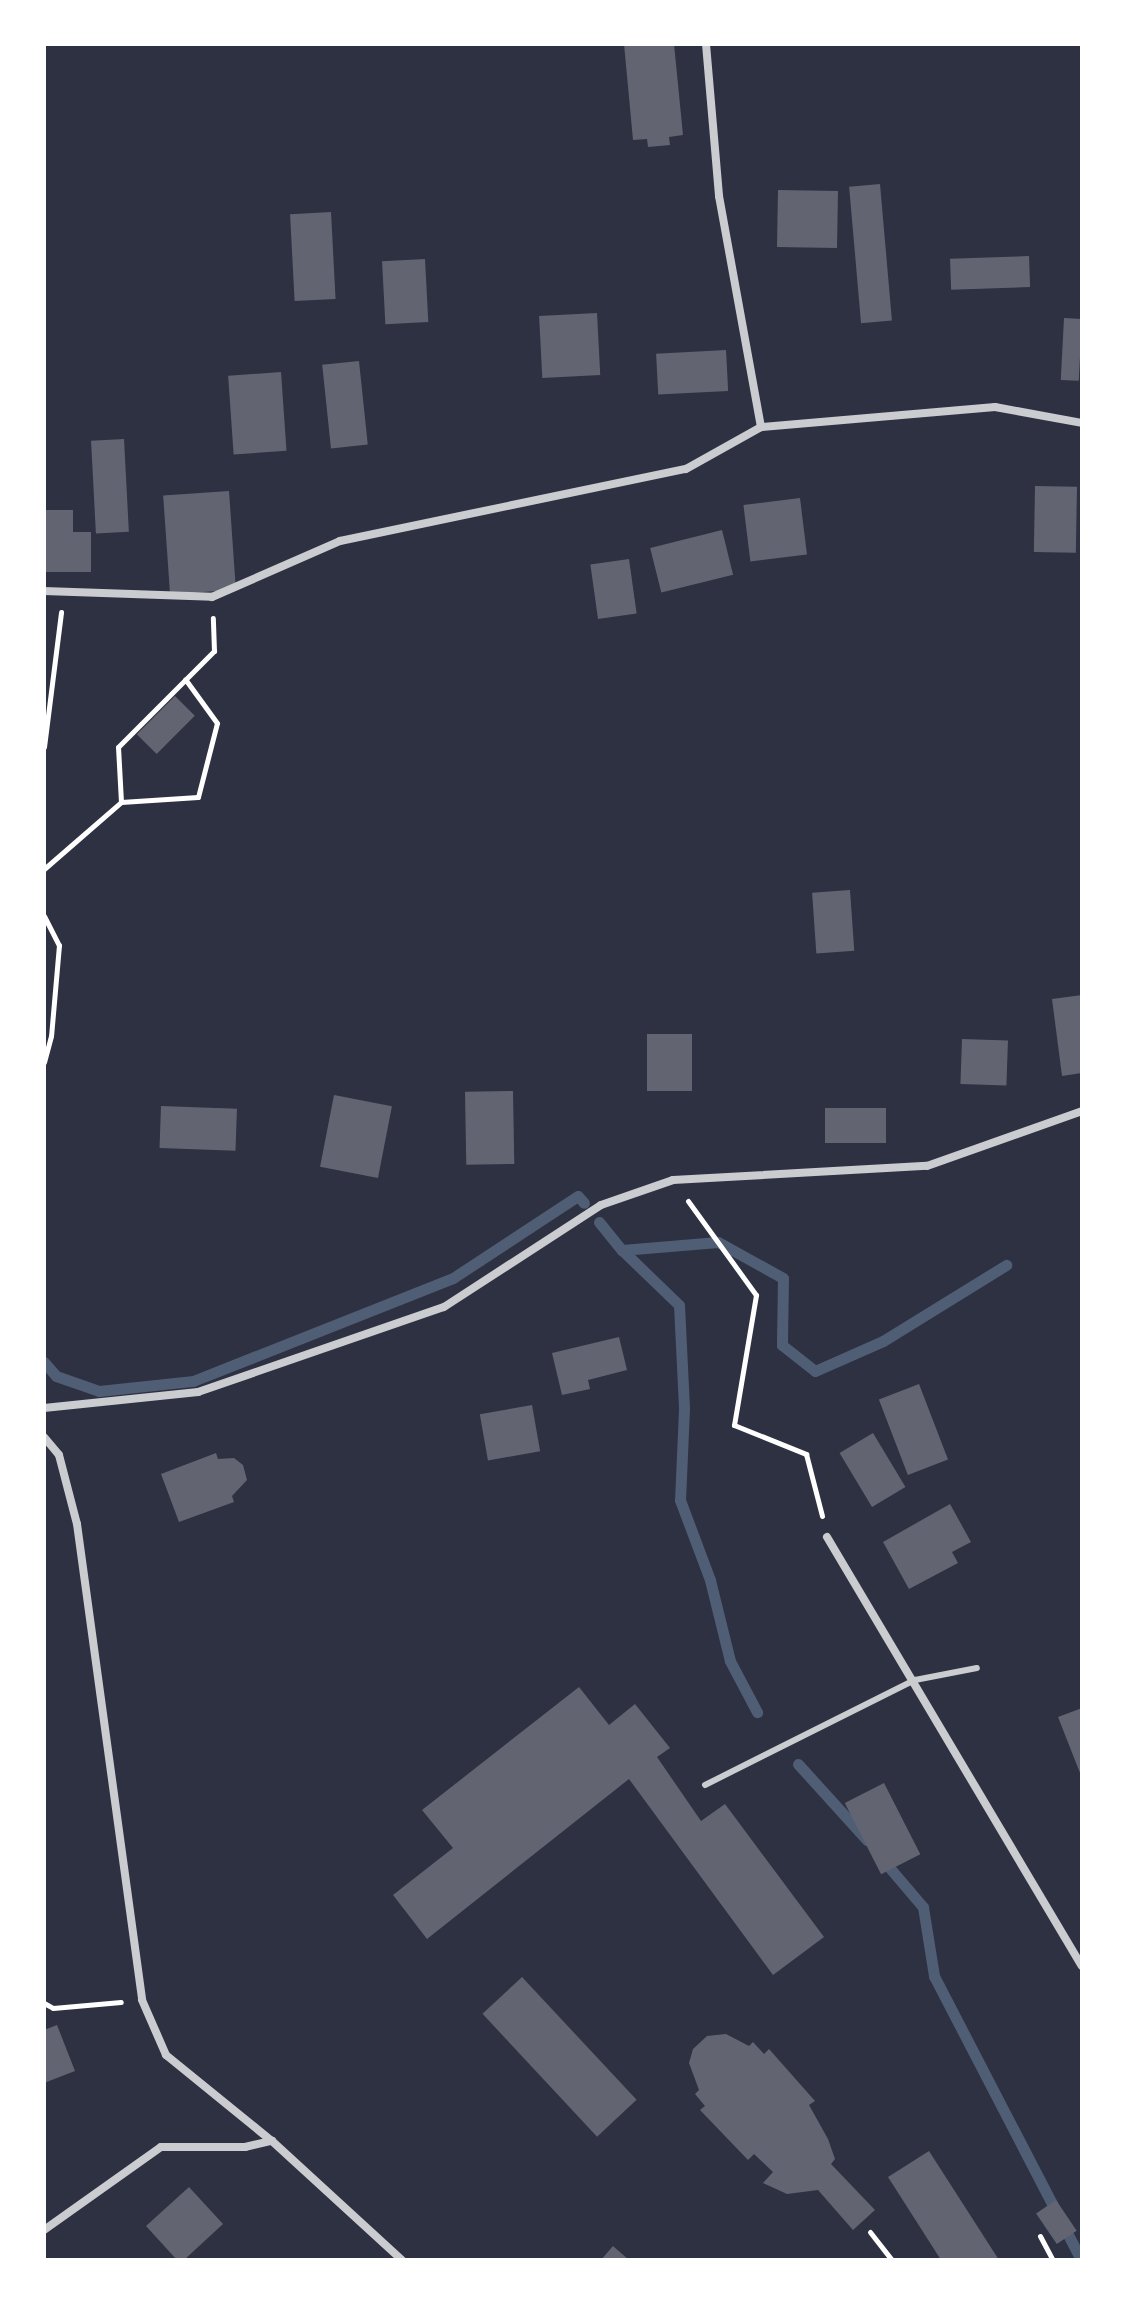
<!DOCTYPE html>
<style>
body{margin:0}
#map{position:relative;width:1126px;height:2304px;overflow:hidden;background:#2d3142;font-family:"Sofia Sans Condensed",sans-serif}
div>[style]{position:absolute}
[style*='--x']{left:calc(var(--x)*1px);top:calc(var(--y)*1px);width:calc(var(--w)*1px);rotate:calc(var(--a)*1deg)}
.stream>*{height:11px;margin:-5.5px;padding:0 5.5px;transform-origin:5.5px;border-radius:5.5px;background:#4f5d75}
.building>*{inset:0;background:#626471;transform-origin:0 0}
.path>*{height:5px;margin:-2.5px;padding:0 2.5px;transform-origin:2.5px;border-radius:2.5px;background:#fff}
.service>*{height:6px;margin:-3px;padding:0 3px;transform-origin:3px;border-radius:3px;background:#caccd0}
.minor>*{height:8px;margin:-4px;padding:0 4px;transform-origin:4px;border-radius:4px;background:#caccd0}
span{translate:-50% -50%;white-space:nowrap;text-align:center;line-height:1.15;-webkit-text-stroke:6px #fff;paint-order:stroke}
.frame{position:absolute;inset:0;border:46px solid #fff;pointer-events:none}
</style>
<div id="map">
<div class="stream">
<div style="--x:599;--y:1222;--w:36;--a:51"></div>
<div style="--x:622;--y:1250;--w:96;--a:-4.8"></div>
<div style="--x:718;--y:1242;--w:74;--a:29"></div>
<div style="--x:783;--y:1278;--w:67;--a:90.9"></div>
<div style="--x:782;--y:1345;--w:42;--a:38.2"></div>
<div style="--x:815;--y:1371;--w:74;--a:-23.8"></div>
<div style="--x:883;--y:1341;--w:145;--a:-31.7"></div>
<div style="--x:622;--y:1250;--w:79;--a:44"></div>
<div style="--x:679;--y:1305;--w:104;--a:87.2"></div>
<div style="--x:684;--y:1409;--w:91;--a:92.5"></div>
<div style="--x:680;--y:1500;--w:85;--a:69.4"></div>
<div style="--x:710;--y:1580;--w:83;--a:76.1"></div>
<div style="--x:730;--y:1661;--w:58;--a:62.1"></div>
<div style="--x:44;--y:1362;--w:18;--a:49"></div>
<div style="--x:56;--y:1376;--w:46;--a:19.2"></div>
<div style="--x:99;--y:1391;--w:95;--a:-6.1"></div>
<div style="--x:193;--y:1381;--w:280;--a:-21.6"></div>
<div style="--x:453;--y:1278;--w:149;--a:-33.3"></div>
<div style="--x:578;--y:1196;--w:9;--a:49"></div>
<div style="--x:798;--y:1764;--w:103;--a:47.8"></div>
<div style="--x:883;--y:1860;--w:62;--a:49.6"></div>
<div style="--x:923;--y:1907;--w:70;--a:80.9"></div>
<div style="--x:934;--y:1976;--w:320;--a:62.6"></div>
</div>
<div class="building">
<div style="clip-path:polygon(624px 44px,674px 44px,683px 135px,669px 137px,670px 145px,648px 147px,647px 139px,633px 140px)"></div>
<div style="left:880px;top:184px;width:137px;height:31px;rotate:85deg"></div>
<div style="left:778px;top:190px;width:60px;height:57px;rotate:1deg"></div>
<div style="left:331px;top:212px;width:87px;height:41px;rotate:87deg"></div>
<div style="left:1029px;top:256px;width:31px;height:79px;rotate:88deg"></div>
<div style="left:425px;top:259px;width:63px;height:43px;rotate:87deg"></div>
<div style="left:597px;top:313px;width:62px;height:58px;rotate:87deg"></div>
<div style="left:1064px;top:318px;width:18px;height:62px;rotate:3deg"></div>
<div style="left:726px;top:350px;width:41px;height:70px;rotate:87deg"></div>
<div style="left:359px;top:361px;width:84px;height:37px;rotate:84deg"></div>
<div style="left:281px;top:372px;width:79px;height:53px;rotate:86deg"></div>
<div style="left:124px;top:439px;width:93px;height:33px;rotate:87deg"></div>
<div style="left:1035px;top:486px;width:42px;height:66px;rotate:1deg"></div>
<div style="left:229px;top:491px;width:99px;height:66px;rotate:86deg"></div>
<div style="left:800px;top:498px;width:57px;height:57px;rotate:83deg"></div>
<div style="clip-path:polygon(44px 510px,73px 510px,73px 532px,91px 532px,91px 572px,44px 572px)"></div>
<div style="left:722px;top:530px;width:46px;height:74px;rotate:76deg"></div>
<div style="left:629px;top:559px;width:55px;height:39px;rotate:82deg"></div>
<div style="left:175px;top:696px;width:28px;height:54px;rotate:45deg"></div>
<div style="left:850px;top:890px;width:61px;height:38px;rotate:86deg"></div>
<div style="clip-path:polygon(1082px 995px,1082px 1073px,1062px 1076px,1052px 999px)"></div>
<div style="left:647px;top:1034px;width:45px;height:57px"></div>
<div style="left:962px;top:1039px;width:46px;height:45px;rotate:2deg"></div>
<div style="left:513px;top:1091px;width:73px;height:48px;rotate:89deg"></div>
<div style="left:334px;top:1095px;width:59px;height:73px;rotate:11deg"></div>
<div style="left:161px;top:1106px;width:76px;height:42px;rotate:2deg"></div>
<div style="left:825px;top:1108px;width:61px;height:35px"></div>
<div style="clip-path:polygon(619px 1337px,627px 1370px,588px 1380px,590px 1389px,562px 1395px,552px 1353px)"></div>
<div style="left:919px;top:1384px;width:81px;height:43px;rotate:69deg"></div>
<div style="left:532px;top:1405px;width:47px;height:53px;rotate:80deg"></div>
<div style="left:873px;top:1433px;width:63px;height:39px;rotate:59deg"></div>
<div style="clip-path:polygon(216px 1453px,218px 1459px,234px 1458px,243px 1465px,247px 1480px,232px 1496px,234px 1502px,179px 1522px,161px 1474px)"></div>
<div style="clip-path:polygon(950px 1504px,971px 1542px,952px 1552px,958px 1563px,909px 1589px,883px 1542px)"></div>
<div style="clip-path:polygon(579px 1687px,609px 1725px,635px 1704px,670px 1748px,657px 1757px,701px 1821px,725px 1804px,824px 1937px,773px 1975px,629px 1779px,427px 1939px,393px 1895px,453px 1848px,422px 1810px)"></div>
<div style="clip-path:polygon(1082px 1708px,1082px 1778px,1058px 1717px)"></div>
<div style="left:884px;top:1783px;width:80px;height:44px;rotate:63deg"></div>
<div style="left:522px;top:1977px;width:168px;height:54px;rotate:47deg"></div>
<div style="clip-path:polygon(57px 2025px,75px 2071px,44px 2083px,44px 2030px)"></div>
<div style="clip-path:polygon(726px 2034px,749px 2046px,753px 2042px,764px 2054px,769px 2049px,815px 2101px,809px 2105px,828px 2139px,835px 2159px,831px 2164px,875px 2210px,853px 2230px,818px 2190px,787px 2194px,763px 2183px,773px 2172px,754px 2154px,748px 2160px,700px 2110px,705px 2106px,695px 2094px,699px 2090px,689px 2063px,693px 2049px,707px 2036px)"></div>
<div style="clip-path:polygon(929px 2151px,999px 2260px,941px 2260px,888px 2177px)"></div>
<div style="clip-path:polygon(189px 2187px,223px 2224px,184px 2260px,177px 2260px,146px 2226px)"></div>
<div style="left:1056px;top:2200px;width:37px;height:24px;rotate:56deg"></div>
<div style="clip-path:polygon(613px 2246px,629px 2260px,601px 2260px)"></div>
</div>
<div class="path">
<div style="--x:44;--y:747;--w:136;--a:-82.8"></div>
<div style="--x:121;--y:802;--w:55;--a:-93.1"></div>
<div style="--x:118;--y:747;--w:136;--a:-45"></div>
<div style="--x:214;--y:651;--w:33;--a:-92"></div>
<div style="--x:44;--y:869;--w:102;--a:-41"></div>
<div style="--x:121;--y:802;--w:77;--a:-3.7"></div>
<div style="--x:198;--y:797;--w:76;--a:-75.6"></div>
<div style="--x:217;--y:723;--w:54;--a:-126"></div>
<div style="--x:44;--y:916;--w:33;--a:63"></div>
<div style="--x:59;--y:945;--w:91;--a:95"></div>
<div style="--x:51;--y:1036;--w:27;--a:105"></div>
<div style="--x:688;--y:1201;--w:116;--a:54.1"></div>
<div style="--x:756;--y:1295;--w:132;--a:99.6"></div>
<div style="--x:734;--y:1425;--w:78;--a:21.9"></div>
<div style="--x:806;--y:1454;--w:64;--a:75.5"></div>
<div style="--x:44;--y:2003;--w:10;--a:29"></div>
<div style="--x:53;--y:2008;--w:68;--a:-5"></div>
<div style="--x:870;--y:2232;--w:36;--a:52"></div>
<div style="--x:1040;--y:2236;--w:27;--a:62"></div>
</div>
<div class="service">
<div style="--x:705;--y:1785;--w:235;--a:-26.6"></div>
<div style="--x:915;--y:1680;--w:63;--a:-11"></div>
</div>
<div class="minor">
<div style="--x:706;--y:44;--w:153;--a:85.1"></div>
<div style="--x:719;--y:196;--w:235;--a:79.7"></div>
<div style="--x:44;--y:591;--w:168;--a:2"></div>
<div style="--x:212;--y:597;--w:140;--a:-23.6"></div>
<div style="--x:340;--y:541;--w:353;--a:-11.8"></div>
<div style="--x:686;--y:469;--w:86;--a:-29.2"></div>
<div style="--x:761;--y:427;--w:235;--a:-4.9"></div>
<div style="--x:995;--y:407;--w:88;--a:10.4"></div>
<div style="--x:44;--y:1408;--w:155;--a:-5.9"></div>
<div style="--x:198;--y:1392;--w:260;--a:-19.1"></div>
<div style="--x:444;--y:1307;--w:187;--a:-33"></div>
<div style="--x:601;--y:1205;--w:76;--a:-19.1"></div>
<div style="--x:673;--y:1180;--w:254;--a:-3.2"></div>
<div style="--x:927;--y:1166;--w:164;--a:-19.5"></div>
<div style="--x:44;--y:1437;--w:23;--a:50"></div>
<div style="--x:59;--y:1455;--w:71;--a:75.4"></div>
<div style="--x:77;--y:1524;--w:480;--a:82.2"></div>
<div style="--x:142;--y:2000;--w:60;--a:66.4"></div>
<div style="--x:166;--y:2055;--w:136;--a:39.1"></div>
<div style="--x:272;--y:2141;--w:176;--a:42.5"></div>
<div style="--x:827;--y:1537;--w:499;--a:59.3"></div>
<div style="--x:44;--y:2230;--w:143;--a:-35.4"></div>
<div style="--x:161;--y:2147;--w:84;--a:0"></div>
<div style="--x:245;--y:2147;--w:28;--a:-13"></div>
</div>
<div class="frame"></div>
</div>
